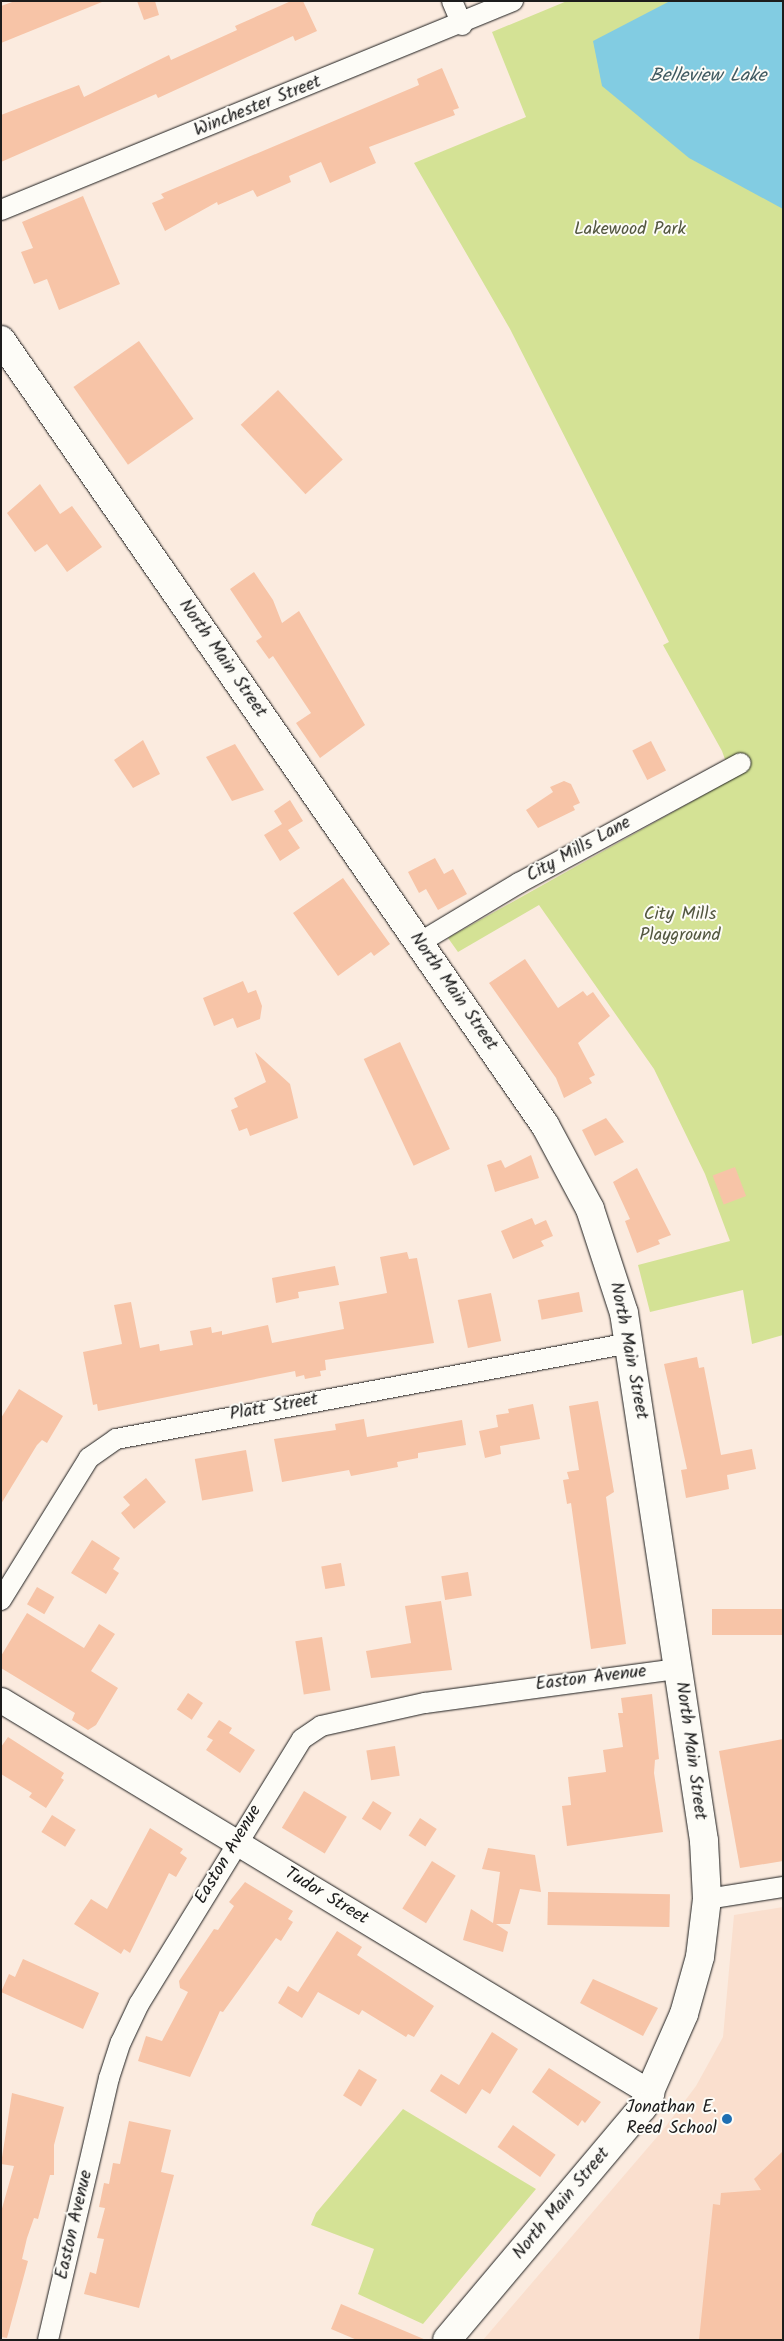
<!DOCTYPE html>
<style>
body{margin:0}
#map{position:relative;width:784px;height:2341px;overflow:hidden;background:#fbebdf;font-family:Kalam,sans-serif}
div>[style]{position:absolute}
[style*='--x']{left:calc(var(--x)*1px);top:calc(var(--y)*1px);width:calc(var(--w)*1px);rotate:calc(var(--a)*1deg)}
.built>*{inset:0;background:#fadfce}
.green>*{inset:0;background:#d4e295}
.water>*{inset:0;background:#82cce2}
.building>*{inset:0;background:#f7c4a7;transform-origin:0 0}
.roads{filter:drop-shadow(0 0 1px #1c1c1c) drop-shadow(0 0 1px #1c1c1c)}
.minor>*{height:20px;margin:-10px;padding:0 10px;transform-origin:10px;border-radius:10px;background:#fdfcf7}
.tertiary>*{height:25px;margin:-12.5px;padding:0 12.5px;transform-origin:12.5px;border-radius:12.5px;background:#fdfcf7}
.secondary>*{height:28px;margin:-14px;padding:0 14px;transform-origin:14px;border-radius:14px;background:#fdfcf7}
.dots>*{width:14px;height:14px;translate:-50% -50%;box-sizing:border-box;border:2px solid #fdfcf7;border-radius:50%}
span{translate:-50% -50%;white-space:nowrap;text-align:center;line-height:1.15;-webkit-text-stroke:4px #fdfcf7;paint-order:stroke}
.street-label{font-size:18px;color:#1c1c1c}
.park-label{font-size:18px;color:#535740}
.poi-label{font-size:18px;color:#1c1c1c}
.right{translate:-100% -50%;text-align:right}
.water-label{font-size:19px;color:#405a61;font-style:italic}
.frame{position:absolute;inset:0;border:2px solid #1c1c1c;pointer-events:none}
</style>
<div id="map">
<div class="built">
<div style="clip-path:polygon(783px 1907px,783px 2340px,483px 2340px,663px 2130px,696px 2086px,723px 2037px,734px 1915px)"></div>
</div>
<div class="green">
<div style="clip-path:polygon(567px 1px,783px 1px,783px 1335px,752px 1344px,743px 1290px,650px 1312px,638px 1265px,730px 1241px,705px 1174px,654px 1069px,539px 905px,458px 952px,448px 938px,732px 779px,722px 751px,663px 645px,669px 642px,510px 329px,414px 163px,526px 117px,492px 32px)"></div>
<div style="clip-path:polygon(403px 2109px,536px 2189px,423px 2324px,358px 2294px,374px 2249px,311px 2225px,316px 2213px)"></div>
</div>
<div class="water">
<div style="clip-path:polygon(670px 1px,783px 1px,783px 209px,689px 158px,602px 86px,593px 41px)"></div>
</div>
<div class="building">
<div style="clip-path:polygon(15px 1px,101px 1px,102px 2px,1px 43px,1px 6px)"></div>
<div style="clip-path:polygon(137px 1px,155px 1px,159px 15px,144px 20px)"></div>
<div style="clip-path:polygon(291px 1px,303px 1px,317px 31px,295px 41px,293px 36px,158px 98px,156px 94px,1px 162px,1px 115px,79px 85px,84px 97px,169px 55px,171px 60px,237px 30px,235px 26px)"></div>
<div style="clip-path:polygon(442px 68px,459px 108px,453px 110px,455px 115px,369px 147px,376px 163px,330px 183px,321px 162px,289px 176px,291px 182px,257px 197px,253px 190px,218px 205px,217px 202px,165px 231px,152px 203px,164px 198px,161px 194px,419px 85px,417px 79px)"></div>
<div style="clip-path:polygon(83px 196px,120px 284px,59px 310px,47px 279px,34px 284px,21px 252px,33px 248px,22px 222px)"></div>
<div style="left:139px;top:341px;width:95px;height:80px;rotate:55deg"></div>
<div style="left:278px;top:390px;width:95px;height:51px;rotate:47deg"></div>
<div style="clip-path:polygon(40px 484px,60px 514px,72px 506px,102px 547px,67px 572px,47px 544px,35px 552px,7px 513px)"></div>
<div style="clip-path:polygon(254px 572px,273px 600px,282px 623px,299px 611px,365px 725px,320px 758px,296px 723px,311px 713px,273px 656px,269px 659px,256px 641px,262px 637px,230px 589px)"></div>
<div style="clip-path:polygon(143px 740px,160px 774px,133px 788px,114px 760px)"></div>
<div style="left:651px;top:741px;width:33px;height:21px;rotate:63deg"></div>
<div style="clip-path:polygon(235px 744px,264px 790px,232px 801px,206px 757px)"></div>
<div style="clip-path:polygon(564px 781px,571px 784px,580px 803px,573px 806px,575px 810px,538px 828px,526px 810px,553px 792px,550px 787px)"></div>
<div style="clip-path:polygon(290px 800px,303px 821px,288px 830px,300px 848px,280px 861px,264px 835px,282px 824px,274px 811px)"></div>
<div style="clip-path:polygon(435px 858px,444px 874px,453px 869px,467px 894px,438px 910px,426px 889px,419px 893px,408px 872px)"></div>
<div style="clip-path:polygon(343px 878px,390px 944px,374px 956px,371px 952px,338px 976px,293px 913px)"></div>
<div style="clip-path:polygon(525px 959px,558px 1008px,583px 991px,587px 996px,593px 992px,610px 1016px,578px 1043px,595px 1075px,589px 1078px,592px 1083px,564px 1098px,556px 1078px,489px 983px)"></div>
<div style="clip-path:polygon(243px 981px,248px 993px,256px 990px,262px 1006px,260px 1019px,237px 1028px,233px 1018px,214px 1026px,203px 998px)"></div>
<div style="left:400px;top:1042px;width:118px;height:40px;rotate:65deg"></div>
<div style="clip-path:polygon(255px 1052px,290px 1084px,298px 1118px,250px 1136px,247px 1128px,239px 1131px,231px 1110px,238px 1107px,234px 1098px,266px 1082px)"></div>
<div style="clip-path:polygon(606px 1118px,624px 1142px,595px 1156px,582px 1130px)"></div>
<div style="clip-path:polygon(531px 1155px,539px 1178px,495px 1192px,487px 1165px,501px 1160px,505px 1168px)"></div>
<div style="left:735px;top:1167px;width:31px;height:24px;rotate:69deg"></div>
<div style="clip-path:polygon(637px 1168px,671px 1235px,658px 1240px,660px 1244px,637px 1253px,625px 1221px,630px 1219px,613px 1182px)"></div>
<div style="clip-path:polygon(532px 1218px,535px 1225px,546px 1220px,553px 1236px,541px 1241px,544px 1246px,513px 1259px,501px 1231px)"></div>
<div style="clip-path:polygon(407px 1252px,409px 1259px,417px 1258px,434px 1343px,325px 1360px,326px 1370px,320px 1371px,321px 1376px,305px 1379px,304px 1375px,296px 1377px,295px 1371px,98px 1411px,97px 1404px,93px 1405px,83px 1352px,122px 1344px,114px 1305px,131px 1302px,140px 1348px,159px 1344px,160px 1351px,193px 1345px,190px 1331px,211px 1327px,212px 1333px,222px 1331px,222px 1335px,268px 1325px,272px 1343px,344px 1329px,339px 1302px,387px 1293px,380px 1257px)"></div>
<div style="clip-path:polygon(335px 1266px,339px 1285px,298px 1292px,299px 1298px,276px 1303px,272px 1278px)"></div>
<div style="left:579px;top:1292px;width:20px;height:42px;rotate:79deg"></div>
<div style="left:491px;top:1293px;width:49px;height:34px;rotate:78deg"></div>
<div style="clip-path:polygon(697px 1357px,699px 1368px,704px 1367px,721px 1455px,752px 1449px,756px 1469px,727px 1475px,729px 1489px,686px 1498px,681px 1470px,687px 1469px,664px 1364px)"></div>
<div style="clip-path:polygon(19px 1389px,63px 1416px,47px 1443px,42px 1440px,37px 1445px,1px 1504px,1px 1418px)"></div>
<div style="clip-path:polygon(598px 1401px,614px 1492px,606px 1497px,626px 1644px,591px 1649px,571px 1503px,567px 1504px,563px 1480px,569px 1479px,567px 1472px,579px 1470px,569px 1406px)"></div>
<div style="clip-path:polygon(533px 1404px,540px 1439px,500px 1446px,501px 1454px,485px 1458px,479px 1431px,498px 1427px,496px 1415px,509px 1413px,508px 1409px)"></div>
<div style="clip-path:polygon(364px 1419px,367px 1437px,462px 1420px,466px 1445px,418px 1453px,418px 1458px,397px 1462px,398px 1467px,351px 1476px,349px 1470px,282px 1482px,274px 1439px,336px 1430px,335px 1424px)"></div>
<div style="left:246px;top:1450px;width:42px;height:52px;rotate:80deg"></div>
<div style="clip-path:polygon(146px 1478px,166px 1502px,134px 1529px,121px 1513px,130px 1505px,123px 1497px)"></div>
<div style="clip-path:polygon(92px 1540px,120px 1558px,113px 1569px,119px 1573px,106px 1594px,71px 1573px)"></div>
<div style="left:341px;top:1563px;width:23px;height:20px;rotate:80deg"></div>
<div style="left:468px;top:1572px;width:24px;height:27px;rotate:81deg"></div>
<div style="left:37px;top:1587px;width:20px;height:20px;rotate:30deg"></div>
<div style="clip-path:polygon(441px 1601px,452px 1670px,371px 1678px,366px 1651px,411px 1643px,405px 1606px)"></div>
<div style="left:783px;top:1609px;width:26px;height:71px;rotate:90deg"></div>
<div style="clip-path:polygon(27px 1613px,84px 1648px,99px 1624px,115px 1634px,91px 1671px,118px 1688px,96px 1725px,88px 1730px,72px 1720px,75px 1713px,1px 1668px,1px 1656px)"></div>
<div style="left:322px;top:1637px;width:54px;height:27px;rotate:81deg"></div>
<div style="left:188px;top:1693px;width:18px;height:20px;rotate:34deg"></div>
<div style="clip-path:polygon(652px 1694px,659px 1759px,655px 1760px,654px 1773px,663px 1832px,567px 1846px,562px 1806px,571px 1805px,568px 1777px,606px 1772px,603px 1750px,623px 1747px,618px 1713px,623px 1713px,621px 1698px)"></div>
<div style="clip-path:polygon(219px 1720px,232px 1728px,229px 1733px,255px 1750px,240px 1773px,206px 1750px,213px 1740px,207px 1737px)"></div>
<div style="clip-path:polygon(8px 1737px,64px 1773px,61px 1778px,64px 1780px,46px 1808px,29px 1797px,32px 1793px,1px 1774px,1px 1747px)"></div>
<div style="clip-path:polygon(783px 1739px,783px 1861px,740px 1868px,719px 1751px)"></div>
<div style="left:395px;top:1746px;width:30px;height:29px;rotate:81deg"></div>
<div style="left:304px;top:1791px;width:50px;height:43px;rotate:31deg"></div>
<div style="left:373px;top:1801px;width:22px;height:21px;rotate:32deg"></div>
<div style="left:52px;top:1815px;width:28px;height:20px;rotate:32deg"></div>
<div style="left:420px;top:1818px;width:20px;height:21px;rotate:33deg"></div>
<div style="clip-path:polygon(150px 1828px,183px 1849px,180px 1853px,187px 1858px,176px 1877px,169px 1873px,130px 1953px,124px 1949px,121px 1954px,74px 1924px,91px 1899px,107px 1909px)"></div>
<div style="clip-path:polygon(488px 1848px,535px 1855px,541px 1892px,520px 1889px,510px 1924px,496px 1924px,508px 1932px,503px 1952px,463px 1940px,471px 1909px,493px 1923px,500px 1872px,482px 1869px)"></div>
<div style="left:432px;top:1861px;width:28px;height:56px;rotate:32deg"></div>
<div style="clip-path:polygon(245px 1882px,293px 1911px,288px 1919px,293px 1922px,281px 1941px,276px 1938px,223px 2012px,220px 2011px,190px 2077px,138px 2061px,146px 2036px,162px 2041px,188px 1992px,180px 1988px,179px 1981px,214px 1929px,218px 1930px,234px 1906px,229px 1902px)"></div>
<div style="left:548px;top:1892px;width:122px;height:33px;rotate:1deg"></div>
<div style="clip-path:polygon(337px 1931px,362px 1947px,357px 1955px,434px 2006px,414px 2037px,408px 2034px,406px 2037px,362px 2010px,359px 2015px,318px 1992px,302px 2018px,278px 2003px,288px 1986px,298px 1992px)"></div>
<div style="clip-path:polygon(23px 1959px,99px 1993px,83px 2029px,1px 1992px,9px 1974px,15px 1977px)"></div>
<div style="clip-path:polygon(593px 1979px,658px 2008px,643px 2036px,580px 2003px)"></div>
<div style="clip-path:polygon(492px 2032px,518px 2049px,490px 2094px,482px 2089px,466px 2114px,430px 2091px,441px 2074px,459px 2085px)"></div>
<div style="clip-path:polygon(549px 2068px,601px 2102px,585px 2123px,582px 2120px,578px 2126px,532px 2092px)"></div>
<div style="left:359px;top:2069px;width:21px;height:31px;rotate:31deg"></div>
<div style="clip-path:polygon(12px 2093px,64px 2107px,54px 2145px,54px 2175px,50px 2175px,38px 2219px,34px 2218px,27px 2238px,22px 2259px,28px 2261px,7px 2338px,1px 2337px,1px 2212px,14px 2166px,1px 2164px)"></div>
<div style="clip-path:polygon(129px 2121px,171px 2130px,161px 2172px,174px 2175px,139px 2308px,84px 2294px,90px 2272px,96px 2274px,104px 2239px,97px 2238px,105px 2208px,99px 2207px,104px 2183px,109px 2184px,113px 2163px,120px 2164px)"></div>
<div style="left:513px;top:2125px;width:52px;height:27px;rotate:35deg"></div>
<div style="clip-path:polygon(783px 2151px,783px 2340px,699px 2340px,713px 2204px,720px 2205px,721px 2193px,761px 2190px,754px 2179px)"></div>
<div style="clip-path:polygon(341px 2304px,426px 2340px,357px 2340px,331px 2329px)"></div>
</div>
<div class="roads">
<div class="minor">
<div style="--x:452;--y:1;--w:26;--a:67"></div>
<div style="--x:1;--y:210;--w:553;--a:-22.21"></div>
<div style="--x:419;--y:943;--w:117;--a:-31"></div>
<div style="--x:519;--y:883;--w:252;--a:-28.4"></div>
<div style="--x:1;--y:1600;--w:167;--a:-58.2"></div>
<div style="--x:89;--y:1458;--w:33;--a:-35"></div>
<div style="--x:116;--y:1439;--w:523;--a:-10.58"></div>
<div style="--x:707;--y:1899;--w:77;--a:-9"></div>
<div style="--x:48;--y:2340;--w:269;--a:-76.9"></div>
<div style="--x:109;--y:2078;--w:38;--a:-72"></div>
<div style="--x:121;--y:2042;--w:42;--a:-64.7"></div>
<div style="--x:139;--y:2004;--w:311;--a:-58.4"></div>
<div style="--x:302;--y:1739;--w:23;--a:-34"></div>
<div style="--x:321;--y:1726;--w:107;--a:-12.5"></div>
<div style="--x:425;--y:1703;--w:255;--a:-7.7"></div>
</div>
<div class="tertiary">
<div style="--x:1;--y:1700;--w:760;--a:31.16"></div>
</div>
<div class="secondary">
<div style="--x:1;--y:340;--w:955;--a:55.28"></div>
<div style="--x:545;--y:1125;--w:95;--a:61.8"></div>
<div style="--x:590;--y:1209;--w:109;--a:71.9"></div>
<div style="--x:624;--y:1313;--w:534;--a:81.38"></div>
<div style="--x:704;--y:1841;--w:58;--a:87"></div>
<div style="--x:707;--y:1899;--w:58;--a:96.9"></div>
<div style="--x:700;--y:1957;--w:59;--a:105.7"></div>
<div style="--x:684;--y:2014;--w:102;--a:113.8"></div>
<div style="--x:643;--y:2107;--w:304;--a:130.1"></div>
</div>
</div>
<div class="dots">
<div style="left:727px;top:2119px;background:#1f6fb2"></div>
</div>
<div class="street-label">
<span style="left:258px;top:107px;rotate:-22deg">Winchester Street</span>
<span style="left:222px;top:659px;rotate:55deg">North Main Street</span>
<span style="left:579px;top:850px;rotate:-29deg">City Mills Lane</span>
<span style="left:453px;top:992px;rotate:55deg">North Main Street</span>
<span style="left:628px;top:1351px;rotate:79deg">North Main Street</span>
<span style="left:274px;top:1408px;rotate:-10deg">Platt Street</span>
<span style="left:591px;top:1679px;rotate:-7deg">Easton Avenue</span>
<span style="left:690px;top:1751px;rotate:82deg">North Main Street</span>
<span style="left:229px;top:1855px;rotate:-59deg">Easton Avenue</span>
<span style="left:326px;top:1897px;rotate:31deg">Tudor Street</span>
<span style="left:562px;top:2204px;rotate:-50deg">North Main Street</span>
<span style="left:75px;top:2225px;rotate:-77deg">Easton Avenue</span>
</div>
<div class="park-label">
<span style="left:630px;top:230px">Lakewood Park</span>
<span style="left:680px;top:926px">City Mills<br>Playground</span>
</div>
<div class="poi-label">
<span class="right" style="left:717px;top:2119px">Jonathan E.<br>Reed School</span>
</div>
<div class="water-label">
<span style="left:708px;top:77px">Belleview Lake</span>
</div>
<div class="frame"></div>
</div>
